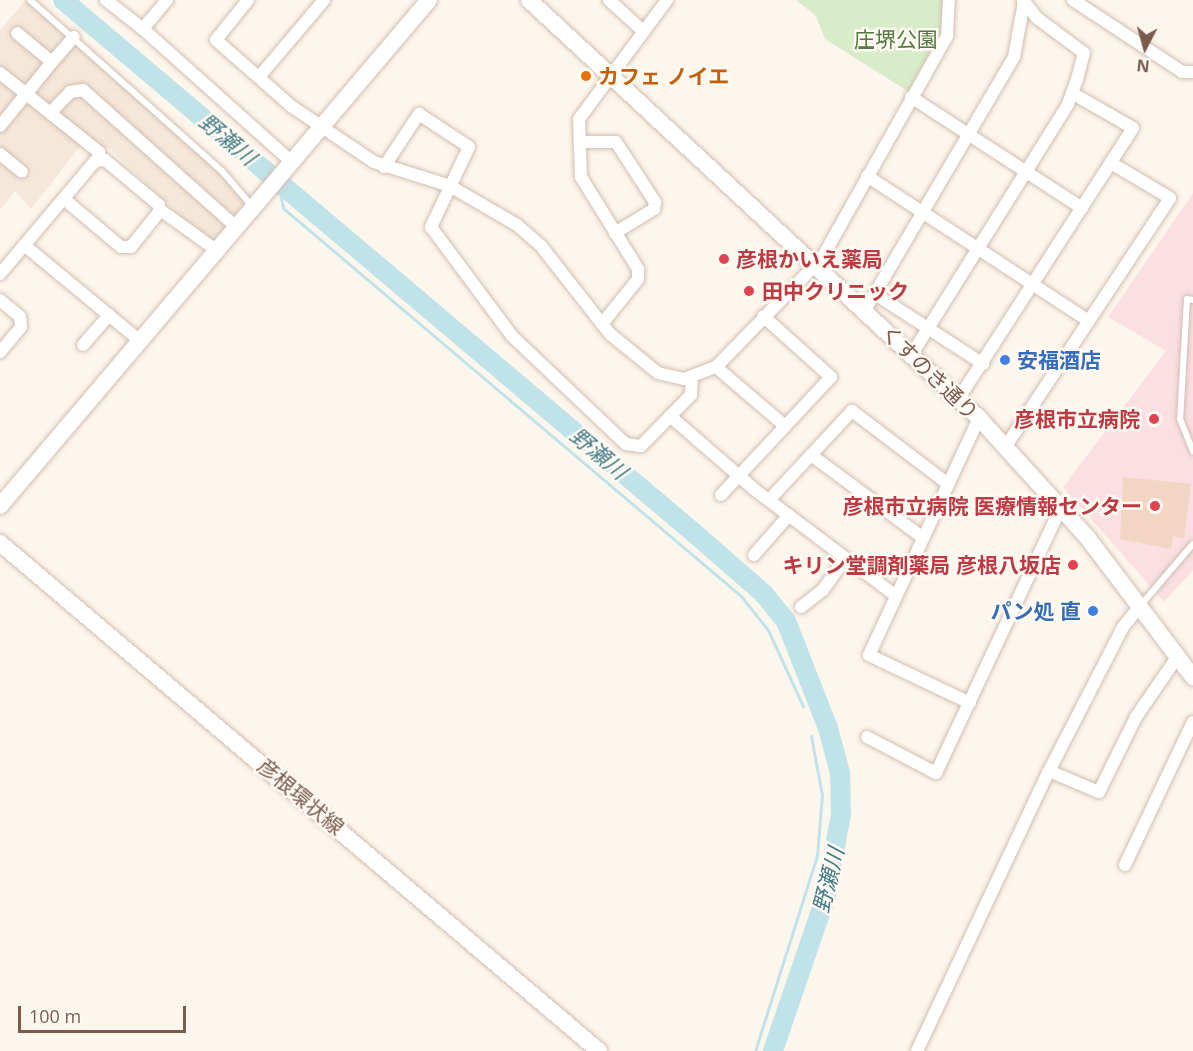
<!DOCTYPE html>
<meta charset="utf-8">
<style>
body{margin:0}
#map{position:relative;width:1193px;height:1051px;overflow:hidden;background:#fdf6ec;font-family:"Open Sans","Noto Sans JP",sans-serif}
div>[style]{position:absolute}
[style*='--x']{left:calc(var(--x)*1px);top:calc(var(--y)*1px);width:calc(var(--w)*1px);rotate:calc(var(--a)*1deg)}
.residential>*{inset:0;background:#f5e8da}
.medical>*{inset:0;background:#fbdfe3}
.green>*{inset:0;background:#d8ecc9}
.stream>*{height:3px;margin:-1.5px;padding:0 1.5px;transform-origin:1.5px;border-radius:1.5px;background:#bfe3e8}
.river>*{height:20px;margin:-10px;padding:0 10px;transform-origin:10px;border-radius:10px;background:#bfe3e8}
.building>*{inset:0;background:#f3d5c3}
.roads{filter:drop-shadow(0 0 2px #d1beb0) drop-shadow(0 0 2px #d1beb0)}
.lane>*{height:6px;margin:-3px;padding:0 3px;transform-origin:3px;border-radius:3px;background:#fff}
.street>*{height:12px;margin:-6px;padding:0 6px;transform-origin:6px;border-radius:6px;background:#fff}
.secondary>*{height:16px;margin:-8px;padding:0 8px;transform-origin:8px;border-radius:8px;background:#fff}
.dots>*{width:16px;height:16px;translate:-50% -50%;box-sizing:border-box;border:3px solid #fffaf3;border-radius:50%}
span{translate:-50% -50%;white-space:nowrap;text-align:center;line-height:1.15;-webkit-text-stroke:5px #fffaf3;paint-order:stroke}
.park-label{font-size:21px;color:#537a41}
.food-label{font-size:21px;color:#c56008;font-weight:700}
.left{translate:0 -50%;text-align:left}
.health-label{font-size:21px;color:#be3a42;font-weight:700}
.right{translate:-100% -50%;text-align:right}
.shop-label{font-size:21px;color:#366cbe;font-weight:700}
.street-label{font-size:21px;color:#7a5c4d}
.water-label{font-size:22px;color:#437c86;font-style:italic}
.north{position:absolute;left:1115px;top:18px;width:60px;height:60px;-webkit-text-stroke:4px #fffaf3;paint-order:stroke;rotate:186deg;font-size:16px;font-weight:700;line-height:24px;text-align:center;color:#7a5c4d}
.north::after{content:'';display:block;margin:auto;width:21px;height:27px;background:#7a5c4d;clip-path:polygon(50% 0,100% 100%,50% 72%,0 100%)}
.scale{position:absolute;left:18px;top:1006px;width:168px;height:27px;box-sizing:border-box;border:3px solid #7a5c4d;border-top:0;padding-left:8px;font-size:18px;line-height:21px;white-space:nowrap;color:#7a5c4d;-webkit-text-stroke:4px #fffaf3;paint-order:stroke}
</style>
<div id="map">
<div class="residential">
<div style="clip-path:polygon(26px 0,36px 0,256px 204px,216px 250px,110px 149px,85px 140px,31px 209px,15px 191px,0 210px,0 30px)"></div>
</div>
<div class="medical">
<div style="clip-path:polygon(1193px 193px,1193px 570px,1164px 602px,1063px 487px,1166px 351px,1108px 317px)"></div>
</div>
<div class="green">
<div style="clip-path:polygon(796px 0,945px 0,943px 35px,909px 92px,825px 39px,816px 16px)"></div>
</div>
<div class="stream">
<div style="--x:279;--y:187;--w:21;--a:79"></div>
<div style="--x:283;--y:208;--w:600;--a:40.27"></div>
<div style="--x:741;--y:596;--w:43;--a:51.5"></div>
<div style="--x:768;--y:630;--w:84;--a:65.3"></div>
<div style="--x:755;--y:1051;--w:205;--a:-72.4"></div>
<div style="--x:817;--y:856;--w:61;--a:-85.3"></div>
<div style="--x:822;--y:795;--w:60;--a:-100.6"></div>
</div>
<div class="river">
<div style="--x:63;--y:0;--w:825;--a:40.18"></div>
<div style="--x:693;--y:532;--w:94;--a:41.1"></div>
<div style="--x:764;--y:594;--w:35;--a:51"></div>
<div style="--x:786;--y:621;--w:115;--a:68.6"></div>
<div style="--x:828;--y:728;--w:47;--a:75.1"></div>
<div style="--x:840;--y:773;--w:41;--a:88.6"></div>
<div style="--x:841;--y:814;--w:83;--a:100.4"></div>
<div style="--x:826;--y:896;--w:164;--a:108.9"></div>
</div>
<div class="building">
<div style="clip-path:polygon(1123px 477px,1191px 484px,1184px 538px,1173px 536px,1171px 549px,1120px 539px)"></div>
</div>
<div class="roads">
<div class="lane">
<div style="--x:30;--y:0;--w:257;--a:41.7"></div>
<div style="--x:222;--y:171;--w:45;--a:49.5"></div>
<div style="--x:1193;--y:300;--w:6;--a:-171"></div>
<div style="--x:1187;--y:299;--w:120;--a:93.3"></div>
<div style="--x:1180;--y:419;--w:35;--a:68"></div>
<div style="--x:1141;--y:605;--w:80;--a:-49.6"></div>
</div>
<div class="street">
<div style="--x:106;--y:0;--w:47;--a:38.1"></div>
<div style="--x:167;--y:0;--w:38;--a:130"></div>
<div style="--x:143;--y:29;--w:200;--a:41.8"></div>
<div style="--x:248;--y:0;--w:51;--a:128.7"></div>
<div style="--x:216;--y:40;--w:100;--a:41.3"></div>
<div style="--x:291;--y:106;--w:100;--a:34"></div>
<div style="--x:374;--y:162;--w:80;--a:17.5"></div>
<div style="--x:450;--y:186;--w:78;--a:30.2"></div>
<div style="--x:517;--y:225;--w:32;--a:41"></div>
<div style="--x:541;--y:246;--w:112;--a:51.9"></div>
<div style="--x:610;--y:334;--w:62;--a:39.1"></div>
<div style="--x:658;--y:373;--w:27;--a:13"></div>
<div style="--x:684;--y:379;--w:34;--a:-21"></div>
<div style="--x:716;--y:367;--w:152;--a:-45.8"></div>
<div style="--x:822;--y:258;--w:255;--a:-60.6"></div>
<div style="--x:947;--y:36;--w:36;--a:-87"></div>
<div style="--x:609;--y:0;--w:47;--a:42.4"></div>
<div style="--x:1073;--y:0;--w:131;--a:33.4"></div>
<div style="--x:1182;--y:72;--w:11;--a:0"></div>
<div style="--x:52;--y:62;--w:33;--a:-49"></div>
<div style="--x:0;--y:73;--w:127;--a:38.6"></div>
<div style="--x:99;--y:152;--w:8;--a:90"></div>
<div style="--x:259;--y:77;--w:101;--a:-49.8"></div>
<div style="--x:911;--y:97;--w:204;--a:33"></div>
<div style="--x:51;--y:112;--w:28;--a:-46"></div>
<div style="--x:70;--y:92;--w:13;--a:-9"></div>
<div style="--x:83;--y:90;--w:205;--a:41.8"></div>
<div style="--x:0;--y:126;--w:82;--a:-50.9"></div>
<div style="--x:52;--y:62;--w:45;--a:-140.4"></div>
<div style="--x:580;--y:142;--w:36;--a:0"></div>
<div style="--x:616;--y:142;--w:72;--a:57"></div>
<div style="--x:655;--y:202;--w:7;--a:98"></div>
<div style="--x:654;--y:209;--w:46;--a:148.4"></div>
<div style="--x:0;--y:154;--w:28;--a:39"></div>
<div style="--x:384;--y:167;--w:64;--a:-56.6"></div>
<div style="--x:419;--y:114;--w:60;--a:33.4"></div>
<div style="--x:469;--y:147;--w:89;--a:115.4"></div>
<div style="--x:431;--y:227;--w:136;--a:53.4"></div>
<div style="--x:512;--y:336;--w:157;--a:43.5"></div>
<div style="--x:626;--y:444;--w:15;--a:8"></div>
<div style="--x:641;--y:446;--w:71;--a:-45.6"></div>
<div style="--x:691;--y:395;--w:18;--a:-87"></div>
<div style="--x:867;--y:176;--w:265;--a:33.2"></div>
<div style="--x:159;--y:209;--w:70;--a:35.7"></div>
<div style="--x:24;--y:245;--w:149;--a:39.6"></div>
<div style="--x:0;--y:274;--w:148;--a:-49.9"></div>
<div style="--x:95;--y:161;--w:10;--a:-6"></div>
<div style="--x:105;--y:160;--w:70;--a:39.8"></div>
<div style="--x:159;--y:205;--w:7;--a:90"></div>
<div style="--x:159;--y:212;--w:45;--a:128.7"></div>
<div style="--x:131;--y:247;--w:10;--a:180"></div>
<div style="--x:121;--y:247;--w:75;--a:-139.9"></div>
<div style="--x:875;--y:294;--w:129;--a:32.9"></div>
<div style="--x:0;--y:300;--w:26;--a:40"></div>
<div style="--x:20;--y:317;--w:10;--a:84"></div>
<div style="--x:21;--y:327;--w:33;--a:130"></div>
<div style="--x:865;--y:310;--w:294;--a:-59.5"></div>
<div style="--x:1014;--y:57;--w:56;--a:-79.7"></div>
<div style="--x:602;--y:324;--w:58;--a:-51.3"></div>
<div style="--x:638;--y:279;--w:10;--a:-90"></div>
<div style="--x:638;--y:269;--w:108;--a:-121.8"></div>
<div style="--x:581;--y:177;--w:58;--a:-92"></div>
<div style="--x:579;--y:119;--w:148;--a:-53.5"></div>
<div style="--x:83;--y:345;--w:40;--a:-49"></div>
<div style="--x:912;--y:354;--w:295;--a:-58"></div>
<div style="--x:1068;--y:104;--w:27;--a:-70"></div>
<div style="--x:1077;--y:79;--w:27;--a:-75"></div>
<div style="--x:1084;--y:53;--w:59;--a:-143.3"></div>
<div style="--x:1037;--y:18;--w:23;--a:-128"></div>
<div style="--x:716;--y:367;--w:91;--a:40.5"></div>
<div style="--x:959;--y:398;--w:321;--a:-57.2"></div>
<div style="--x:1133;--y:128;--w:70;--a:-150.2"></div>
<div style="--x:670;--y:416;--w:113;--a:41"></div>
<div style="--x:755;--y:490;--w:176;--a:36.9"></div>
<div style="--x:1006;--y:446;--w:297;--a:-56.5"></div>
<div style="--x:1170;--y:198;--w:69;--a:-149.3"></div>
<div style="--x:811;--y:455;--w:139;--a:36.5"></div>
<div style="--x:721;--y:495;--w:161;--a:-47"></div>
<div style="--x:831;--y:377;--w:91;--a:-138.1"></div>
<div style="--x:769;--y:500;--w:122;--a:-47"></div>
<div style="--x:852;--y:411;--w:121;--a:37.2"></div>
<div style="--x:754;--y:555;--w:53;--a:-48.8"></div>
<div style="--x:801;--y:607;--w:28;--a:-38"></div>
<div style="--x:823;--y:590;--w:39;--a:-55"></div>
<div style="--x:970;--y:703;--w:112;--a:-154.6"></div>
<div style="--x:869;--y:655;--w:261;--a:-65.1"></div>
<div style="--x:867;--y:737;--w:78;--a:27.6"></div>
<div style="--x:936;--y:773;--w:294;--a:-64.8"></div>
<div style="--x:1049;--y:771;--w:54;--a:22.8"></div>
<div style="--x:1099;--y:792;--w:84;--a:-63.7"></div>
<div style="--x:1136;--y:717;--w:74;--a:-55.5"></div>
<div style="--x:1125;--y:865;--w:158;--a:-64.6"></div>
<div style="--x:917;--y:1051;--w:310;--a:-64.8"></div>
<div style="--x:1049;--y:771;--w:162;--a:-62.8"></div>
<div style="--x:1123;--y:627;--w:27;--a:-51"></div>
</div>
<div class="secondary">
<div style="--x:529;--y:0;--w:614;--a:42.89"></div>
<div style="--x:979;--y:418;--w:161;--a:47.8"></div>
<div style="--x:1087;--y:537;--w:176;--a:52.9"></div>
<div style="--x:0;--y:506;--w:663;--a:-49.71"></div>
<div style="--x:0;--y:543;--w:785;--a:40.3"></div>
</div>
</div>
<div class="dots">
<div style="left:586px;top:76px;background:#e8710a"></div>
<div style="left:724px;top:259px;background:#e0444e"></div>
<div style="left:749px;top:291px;background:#e0444e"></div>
<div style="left:1005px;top:360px;background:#3f7fe0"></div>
<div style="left:1154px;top:419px;background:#e0444e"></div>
<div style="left:1155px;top:506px;background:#e0444e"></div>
<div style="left:1073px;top:565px;background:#e0444e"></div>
<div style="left:1093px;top:611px;background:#3f7fe0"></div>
</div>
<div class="park-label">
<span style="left:896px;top:39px">庄堺公園</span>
</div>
<div class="food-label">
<span class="left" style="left:598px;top:76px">カフェ ノイエ</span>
</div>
<div class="health-label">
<span class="left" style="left:736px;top:259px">彦根かいえ薬局</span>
<span class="left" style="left:762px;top:291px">田中クリニック</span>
<span class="right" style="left:1140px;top:419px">彦根市立病院</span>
<span class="right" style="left:1142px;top:506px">彦根市立病院 医療情報センター</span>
<span class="right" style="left:1061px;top:565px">キリン堂調剤薬局 彦根八坂店</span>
</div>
<div class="shop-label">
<span class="left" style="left:1017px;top:360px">安福酒店</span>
<span class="right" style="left:1081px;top:611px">パン処 直</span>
</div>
<div class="street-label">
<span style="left:930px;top:372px;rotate:44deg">くすのき通り</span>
<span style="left:301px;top:796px;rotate:40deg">彦根環状線</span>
</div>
<div class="water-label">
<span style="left:228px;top:139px;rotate:40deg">野瀬川</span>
<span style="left:599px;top:453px;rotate:40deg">野瀬川</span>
<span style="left:828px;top:880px;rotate:-76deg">野瀬川</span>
</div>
<div class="north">N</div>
<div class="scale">100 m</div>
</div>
